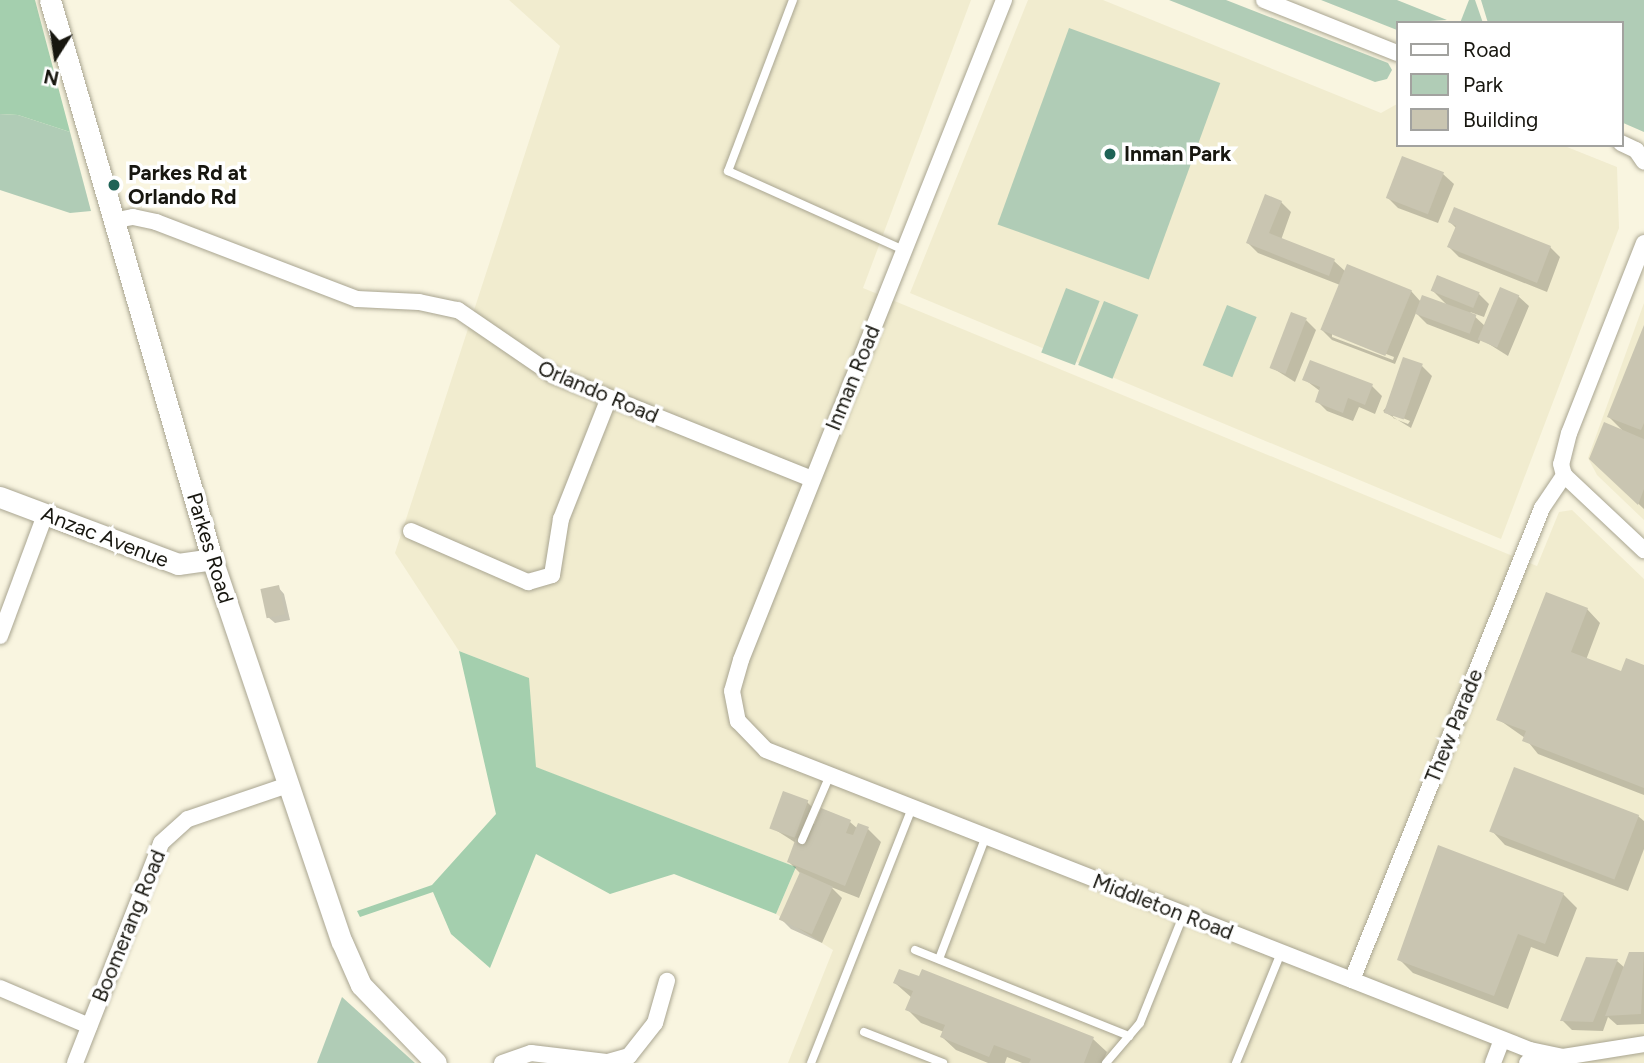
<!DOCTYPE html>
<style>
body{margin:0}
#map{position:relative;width:1644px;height:1063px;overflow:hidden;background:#f9f5e0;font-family:Figtree,sans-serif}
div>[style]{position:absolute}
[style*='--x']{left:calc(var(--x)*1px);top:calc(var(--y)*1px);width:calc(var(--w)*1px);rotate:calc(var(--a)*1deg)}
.built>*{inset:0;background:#f1eccf}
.green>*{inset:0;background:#b0ccb6;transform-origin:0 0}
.forest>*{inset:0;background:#a4cfae}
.shadow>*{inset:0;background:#0003}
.building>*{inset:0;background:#c9c5b1;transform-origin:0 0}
.roads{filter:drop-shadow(0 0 2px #a9a591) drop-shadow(0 0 2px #a9a591)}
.lane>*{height:8px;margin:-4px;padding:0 4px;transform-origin:4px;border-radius:4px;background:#fff}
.street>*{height:16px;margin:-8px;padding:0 8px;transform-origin:8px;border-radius:8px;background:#fff}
.secondary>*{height:21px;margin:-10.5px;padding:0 10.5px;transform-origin:10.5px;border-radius:10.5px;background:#fff}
.dots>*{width:19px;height:19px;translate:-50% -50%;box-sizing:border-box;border:4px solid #fff;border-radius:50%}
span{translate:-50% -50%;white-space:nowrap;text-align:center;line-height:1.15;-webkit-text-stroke:7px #fff;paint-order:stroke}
.poi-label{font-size:21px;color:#17160f;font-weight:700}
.left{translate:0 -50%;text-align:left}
.street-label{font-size:21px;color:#17160f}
.legend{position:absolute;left:1396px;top:21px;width:228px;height:126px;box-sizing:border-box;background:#fff;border:2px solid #a2a29f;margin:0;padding:9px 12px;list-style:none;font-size:21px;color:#17160f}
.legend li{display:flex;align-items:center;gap:14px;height:35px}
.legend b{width:35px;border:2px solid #a2a29f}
.north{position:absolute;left:21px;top:21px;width:70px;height:70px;-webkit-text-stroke:5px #fff;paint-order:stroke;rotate:192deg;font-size:19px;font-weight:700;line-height:28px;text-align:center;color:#17160f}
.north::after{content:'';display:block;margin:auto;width:24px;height:32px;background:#17160f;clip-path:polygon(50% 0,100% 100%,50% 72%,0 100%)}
</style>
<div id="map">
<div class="built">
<div style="clip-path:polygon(509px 0,971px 0,863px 288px,1537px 566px,1559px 512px,1572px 510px,1644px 579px,1644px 1063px,788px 1063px,833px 950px,776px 914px,796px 867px,535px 767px,526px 677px,459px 651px,395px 553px,560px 46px)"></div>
<div style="clip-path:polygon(1028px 0,1103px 0,1381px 113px,1397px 104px,1397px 145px,1562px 145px,1617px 167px,1619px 228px,1501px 539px,910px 293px)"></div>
<div style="clip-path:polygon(1644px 303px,1644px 520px,1597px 475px,1588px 458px)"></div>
</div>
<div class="green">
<div style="clip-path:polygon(1169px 0,1226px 0,1388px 63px,1392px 70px,1387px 79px,1375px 82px)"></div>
<div style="clip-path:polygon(1321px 0,1397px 0,1447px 20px,1397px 23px,1397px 30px)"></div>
<div style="clip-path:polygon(1469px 0,1475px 0,1483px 23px,1460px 23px)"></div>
<div style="clip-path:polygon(1481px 0,1644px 0,1644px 132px,1621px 122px,1621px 23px,1488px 23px)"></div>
<div style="left:1069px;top:28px;width:161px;height:209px;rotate:20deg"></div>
<div style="clip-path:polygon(0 114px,18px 115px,70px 132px,91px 211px,70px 213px,0 190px)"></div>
<div style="left:1066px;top:288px;width:36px;height:69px;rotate:21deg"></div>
<div style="left:1104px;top:301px;width:37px;height:69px;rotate:22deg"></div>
<div style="left:1227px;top:305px;width:32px;height:65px;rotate:22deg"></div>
<div style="clip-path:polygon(342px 997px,415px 1063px,317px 1063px)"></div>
</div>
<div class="forest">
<div style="clip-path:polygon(0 0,35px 0,70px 132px,18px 115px,0 114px)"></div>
<div style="clip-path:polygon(459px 651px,529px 678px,536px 767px,796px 867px,776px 914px,674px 874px,610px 894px,536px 854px,490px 968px,451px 934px,433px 892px,360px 917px,357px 911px,432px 885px,496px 814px)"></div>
</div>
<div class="shadow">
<div style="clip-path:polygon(1403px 158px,1443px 174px,1454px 184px,1438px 223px,1398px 208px,1388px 198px)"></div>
<div style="clip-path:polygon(evenodd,1281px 202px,1291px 212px,1281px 240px,1334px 261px,1346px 272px,1411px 291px,1421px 302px,1448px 306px,1432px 290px,1438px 277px,1479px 294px,1489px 304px,1484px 317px,1470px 312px,1486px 327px,1518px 296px,1529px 306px,1508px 356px,1481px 339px,1479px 344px,1427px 324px,1416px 313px,1395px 364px,1332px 340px,1322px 330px,1340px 285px,1258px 253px,1248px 243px,1281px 202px,1332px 333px,1394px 357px,1393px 360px,1332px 337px,1332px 333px)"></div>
<div style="clip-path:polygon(1450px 222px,1550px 247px,1560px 257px,1547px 292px,1459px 257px,1449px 247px,1457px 229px)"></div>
<div style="clip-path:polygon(1306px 320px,1316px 330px,1295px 382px,1271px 367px)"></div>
<div style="clip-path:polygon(1644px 330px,1644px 509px,1605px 472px,1625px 433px,1609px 417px)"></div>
<div style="clip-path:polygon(1311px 362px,1372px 386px,1382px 396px,1375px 414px,1359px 407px,1353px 421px,1327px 411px,1317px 401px,1320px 391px,1304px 379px)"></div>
<div style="clip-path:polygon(evenodd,1422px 366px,1432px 376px,1411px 428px,1383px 411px,1422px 366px,1393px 414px,1410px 421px,1408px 424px,1393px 418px,1393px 414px)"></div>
<div style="clip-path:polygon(278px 587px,284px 594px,290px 620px,275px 623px,268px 617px)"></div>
<div style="clip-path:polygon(1587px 609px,1600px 623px,1586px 660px,1622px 673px,1644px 667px,1644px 795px,1538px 754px,1525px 738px,1498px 719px)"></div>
<div style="clip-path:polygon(784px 793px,807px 802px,817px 812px,813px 824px,850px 822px,858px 829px,868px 829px,881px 842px,859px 898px,831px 887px,842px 898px,822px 943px,791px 929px,781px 919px,801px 874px,789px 862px,796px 843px,771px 827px)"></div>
<div style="clip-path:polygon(1638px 816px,1644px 821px,1644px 849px,1628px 891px,1505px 845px,1492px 831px)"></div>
<div style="clip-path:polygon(1563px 894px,1577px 908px,1558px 957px,1531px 947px,1508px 1009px,1413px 973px,1399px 959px)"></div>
<div style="clip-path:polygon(1644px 953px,1644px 1024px,1617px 1025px,1608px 1017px,1603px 1031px,1572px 1030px,1562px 1020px,1617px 961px,1625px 968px,1631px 954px)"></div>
<div style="clip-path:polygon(895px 983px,1093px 1039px,1107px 1052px,1102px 1063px,1022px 1063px,1007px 1057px,1005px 1063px,988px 1063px,956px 1050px,942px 1037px,944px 1032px,921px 1023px,907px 1009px,912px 998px)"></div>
</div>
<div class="building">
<div style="left:1402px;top:156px;width:45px;height:45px;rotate:21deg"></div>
<div style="clip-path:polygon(1265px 194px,1282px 201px,1269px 233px,1335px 259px,1329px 276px,1246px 243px)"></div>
<div style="clip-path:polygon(1454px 207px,1551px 246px,1537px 283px,1447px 247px,1456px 226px,1448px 222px)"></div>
<div style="left:1347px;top:264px;width:70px;height:71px;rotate:22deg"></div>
<div style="left:1437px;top:275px;width:46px;height:17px;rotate:22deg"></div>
<div style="left:1500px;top:287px;width:21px;height:57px;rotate:23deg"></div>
<div style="left:1422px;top:295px;width:58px;height:20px;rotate:20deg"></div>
<div style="left:1291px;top:312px;width:17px;height:60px;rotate:21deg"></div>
<div style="clip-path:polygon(1644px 325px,1644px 423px,1641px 430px,1607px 417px)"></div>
<div style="left:1403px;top:357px;width:21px;height:59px;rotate:19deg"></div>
<div style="clip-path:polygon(1310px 360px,1373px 384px,1365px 405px,1348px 398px,1343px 413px,1315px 402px,1320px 387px,1302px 380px)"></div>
<div style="clip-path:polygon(1604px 422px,1644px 439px,1644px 489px,1638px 505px,1589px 459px)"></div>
<div style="left:279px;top:585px;width:30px;height:19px;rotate:78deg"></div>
<div style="clip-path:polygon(1546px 592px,1588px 608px,1571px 652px,1621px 671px,1626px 658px,1644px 665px,1644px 788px,1522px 741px,1526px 731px,1496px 720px)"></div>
<div style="left:1514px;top:767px;width:134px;height:69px;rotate:21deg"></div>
<div style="left:783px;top:791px;width:27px;height:40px;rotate:20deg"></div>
<div style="clip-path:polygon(821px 808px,851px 820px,846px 833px,853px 835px,858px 823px,869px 827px,845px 886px,787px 862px,796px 838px,807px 842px)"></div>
<div style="clip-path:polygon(1438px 845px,1564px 893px,1545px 944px,1518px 934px,1494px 996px,1397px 960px)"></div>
<div style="left:800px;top:872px;width:36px;height:52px;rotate:24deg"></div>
<div style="clip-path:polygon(1629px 952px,1644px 952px,1641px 1014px,1605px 1016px)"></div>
<div style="clip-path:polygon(1586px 957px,1618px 959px,1593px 1022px,1560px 1021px)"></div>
<div style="clip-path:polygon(899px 969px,919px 976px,922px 969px,1094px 1037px,1084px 1063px,1029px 1063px,1031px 1059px,994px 1045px,989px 1057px,940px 1037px,945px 1025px,905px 1010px,913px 991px,893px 983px)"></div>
</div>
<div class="roads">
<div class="lane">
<div style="--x:793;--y:0;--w:183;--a:110.8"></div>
<div style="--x:728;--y:171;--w:193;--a:24.2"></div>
<div style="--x:802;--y:840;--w:71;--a:-66.7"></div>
<div style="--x:915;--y:950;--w:231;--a:21.9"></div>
<div style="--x:939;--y:959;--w:132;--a:-69.1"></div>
<div style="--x:864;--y:1032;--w:85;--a:21.4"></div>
<div style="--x:811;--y:1063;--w:274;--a:-68.4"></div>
<div style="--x:1106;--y:1063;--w:52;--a:-49.6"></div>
<div style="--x:1140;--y:1023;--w:115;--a:-68.1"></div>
<div style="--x:1236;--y:1063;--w:119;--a:-67.8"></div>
</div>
<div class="street">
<div style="--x:1004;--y:0;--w:710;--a:111.73"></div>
<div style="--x:741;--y:660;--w:32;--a:106"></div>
<div style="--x:732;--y:691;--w:31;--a:79"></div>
<div style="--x:738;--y:721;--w:40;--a:46"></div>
<div style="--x:766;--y:750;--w:821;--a:21.44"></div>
<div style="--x:1530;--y:1050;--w:34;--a:12"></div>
<div style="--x:1563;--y:1057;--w:82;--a:-9.1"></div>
<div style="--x:1264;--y:0;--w:143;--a:21.7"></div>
<div style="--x:1621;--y:143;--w:17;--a:25"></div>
<div style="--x:1636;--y:150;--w:14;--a:56"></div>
<div style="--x:112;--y:221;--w:21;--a:-11"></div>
<div style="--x:133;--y:217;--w:24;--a:12"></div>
<div style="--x:156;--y:222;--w:215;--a:21"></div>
<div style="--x:357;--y:299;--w:62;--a:2.8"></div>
<div style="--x:419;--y:302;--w:40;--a:12"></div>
<div style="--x:458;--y:310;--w:115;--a:34.4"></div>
<div style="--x:553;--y:375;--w:279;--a:21.9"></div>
<div style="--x:1644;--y:243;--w:204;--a:111.5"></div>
<div style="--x:1569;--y:433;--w:32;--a:104"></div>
<div style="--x:1561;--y:464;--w:11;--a:75"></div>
<div style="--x:1564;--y:475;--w:110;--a:43.2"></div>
<div style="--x:411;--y:531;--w:128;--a:23.6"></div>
<div style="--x:528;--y:582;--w:25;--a:-16"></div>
<div style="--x:552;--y:575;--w:57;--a:-80.9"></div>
<div style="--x:561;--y:519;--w:130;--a:-68.4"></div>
<div style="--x:0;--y:636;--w:129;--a:-69.6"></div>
<div style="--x:1352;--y:980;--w:509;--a:-68.07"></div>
<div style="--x:1542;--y:508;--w:40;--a:-56"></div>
<div style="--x:0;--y:988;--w:97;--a:23.1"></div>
<div style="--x:75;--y:1063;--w:236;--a:-68.6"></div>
<div style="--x:161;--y:843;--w:36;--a:-42"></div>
<div style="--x:188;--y:819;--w:106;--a:-18.8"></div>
<div style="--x:502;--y:1063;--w:31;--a:-19"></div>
<div style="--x:531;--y:1053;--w:78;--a:6.7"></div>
<div style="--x:608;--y:1062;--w:22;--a:-16"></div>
<div style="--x:629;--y:1056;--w:42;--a:-51.8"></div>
<div style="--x:655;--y:1023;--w:44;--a:-74.1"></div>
<div style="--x:1493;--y:1063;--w:25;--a:-69"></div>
<div style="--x:1527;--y:1063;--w:27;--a:-10"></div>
</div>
<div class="secondary">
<div style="--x:50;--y:0;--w:582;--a:73.84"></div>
<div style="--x:212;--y:559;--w:404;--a:71.3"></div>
<div style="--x:342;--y:942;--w:47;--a:66.2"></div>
<div style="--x:361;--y:985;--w:108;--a:46.1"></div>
<div style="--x:0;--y:497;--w:190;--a:20.6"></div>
<div style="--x:178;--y:564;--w:34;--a:-8"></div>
</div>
</div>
<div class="dots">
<div style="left:1110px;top:154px;background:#1e6356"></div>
<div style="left:114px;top:185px;background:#1e6356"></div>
</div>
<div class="poi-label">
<span class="left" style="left:1124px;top:154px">Inman Park</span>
<span class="left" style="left:128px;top:185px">Parkes Rd at<br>Orlando Rd</span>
</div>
<div class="street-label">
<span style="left:853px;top:378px;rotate:-68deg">Inman Road</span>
<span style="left:598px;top:392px;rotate:23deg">Orlando Road</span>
<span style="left:105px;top:537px;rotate:21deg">Anzac Avenue</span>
<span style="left:210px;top:548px;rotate:73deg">Parkes Road</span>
<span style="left:1454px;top:726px;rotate:-68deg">Thew Parade</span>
<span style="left:1163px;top:907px;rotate:21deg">Middleton Road</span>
<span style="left:129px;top:926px;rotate:-68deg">Boomerang Road</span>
</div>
<ul class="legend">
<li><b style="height:9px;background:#fff"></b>Road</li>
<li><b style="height:19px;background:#b0ccb6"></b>Park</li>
<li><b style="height:19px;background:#c9c5b1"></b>Building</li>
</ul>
<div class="north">N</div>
</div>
